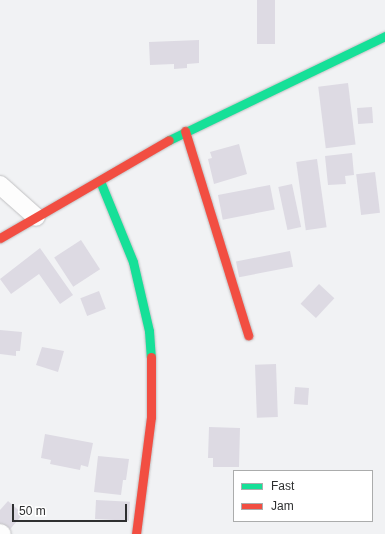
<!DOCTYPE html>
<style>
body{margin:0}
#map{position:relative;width:385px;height:534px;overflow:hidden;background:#f1f2f4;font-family:Arial,sans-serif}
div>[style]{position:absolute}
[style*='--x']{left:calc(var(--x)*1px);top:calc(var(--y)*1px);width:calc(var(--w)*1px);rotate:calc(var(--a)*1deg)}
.building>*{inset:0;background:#dddae3;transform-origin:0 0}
.roads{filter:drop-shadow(0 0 1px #c0c0c2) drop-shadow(0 0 1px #c0c0c2)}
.street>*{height:18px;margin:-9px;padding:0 9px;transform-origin:9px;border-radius:9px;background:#fdfdfd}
.fast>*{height:9px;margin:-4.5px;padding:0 4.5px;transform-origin:4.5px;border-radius:4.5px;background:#16e098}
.jam>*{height:9px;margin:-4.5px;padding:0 4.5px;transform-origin:4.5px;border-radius:4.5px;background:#f24e42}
span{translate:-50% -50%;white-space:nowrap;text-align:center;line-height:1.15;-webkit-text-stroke:3px #fff;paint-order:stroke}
.legend{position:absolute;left:233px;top:470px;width:140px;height:52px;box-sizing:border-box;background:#fff;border:1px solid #abacac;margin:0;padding:5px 7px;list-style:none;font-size:12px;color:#2e2f30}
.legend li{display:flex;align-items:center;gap:8px;height:20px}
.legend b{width:20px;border:1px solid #abacac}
.scale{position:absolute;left:12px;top:504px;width:115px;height:18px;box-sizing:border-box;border:2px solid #2e2f30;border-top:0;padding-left:5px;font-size:12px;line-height:14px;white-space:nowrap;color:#2e2f30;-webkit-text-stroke:3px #fff;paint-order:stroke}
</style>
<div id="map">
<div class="building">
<div style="left:257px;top:0;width:18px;height:44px"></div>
<div style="clip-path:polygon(199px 40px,199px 63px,187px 64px,187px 68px,174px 69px,174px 64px,150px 65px,149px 42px)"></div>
<div style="left:348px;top:83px;width:62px;height:30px;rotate:83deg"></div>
<div style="left:372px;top:107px;width:16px;height:15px;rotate:86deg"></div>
<div style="clip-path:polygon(239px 144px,247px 174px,214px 184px,208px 159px,212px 158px,210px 152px)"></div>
<div style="clip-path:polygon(352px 153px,354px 175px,345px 176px,346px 184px,328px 185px,325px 156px)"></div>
<div style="left:317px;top:159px;width:69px;height:21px;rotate:82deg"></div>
<div style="left:375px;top:172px;width:41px;height:19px;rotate:83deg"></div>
<div style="left:292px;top:184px;width:44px;height:14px;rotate:78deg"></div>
<div style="left:270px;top:185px;width:25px;height:53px;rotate:79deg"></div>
<div style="left:81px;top:240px;width:35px;height:32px;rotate:57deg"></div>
<div style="clip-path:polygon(40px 248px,73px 295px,60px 304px,39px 274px,11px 294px,0 279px)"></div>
<div style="left:290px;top:251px;width:16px;height:55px;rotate:79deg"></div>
<div style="left:319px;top:284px;width:21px;height:27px;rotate:43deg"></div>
<div style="left:99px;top:291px;width:19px;height:20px;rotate:69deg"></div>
<div style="clip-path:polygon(0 330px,22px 332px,20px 351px,16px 351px,16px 356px,0 354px)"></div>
<div style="clip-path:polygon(42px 347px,64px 351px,58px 372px,36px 365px)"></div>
<div style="left:276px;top:364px;width:53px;height:21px;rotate:88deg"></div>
<div style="left:295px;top:387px;width:14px;height:17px;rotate:4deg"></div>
<div style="clip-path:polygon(209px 427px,240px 428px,239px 467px,213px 467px,213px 458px,208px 458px)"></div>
<div style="clip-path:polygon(45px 434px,93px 443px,88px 467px,81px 465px,80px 470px,50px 464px,51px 460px,41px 458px)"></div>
<div style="clip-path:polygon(98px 456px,129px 459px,126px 480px,123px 480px,121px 495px,94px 492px)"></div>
<div style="left:96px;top:500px;width:34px;height:19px;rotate:3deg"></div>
<div style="clip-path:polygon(8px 501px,23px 514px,6px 534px,0 529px,0 510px)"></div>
</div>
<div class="roads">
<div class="street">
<div style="--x:0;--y:185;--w:48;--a:41.6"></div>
<div style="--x:0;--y:533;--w:2;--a:27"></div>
</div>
<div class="fast">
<div style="--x:169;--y:140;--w:240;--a:-25.7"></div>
<div style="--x:100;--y:181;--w:87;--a:67.8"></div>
<div style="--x:133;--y:262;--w:71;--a:76.9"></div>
<div style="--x:149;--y:331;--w:26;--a:86"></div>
</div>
<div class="jam">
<div style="--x:185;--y:131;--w:214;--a:72.8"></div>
<div style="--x:0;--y:238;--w:195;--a:-30.1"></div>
<div style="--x:136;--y:534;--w:118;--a:-82.7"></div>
<div style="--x:151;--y:417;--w:60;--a:-90"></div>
</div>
</div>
<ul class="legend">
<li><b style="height:5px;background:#16e098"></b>Fast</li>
<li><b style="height:5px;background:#f24e42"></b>Jam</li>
</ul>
<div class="scale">50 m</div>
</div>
